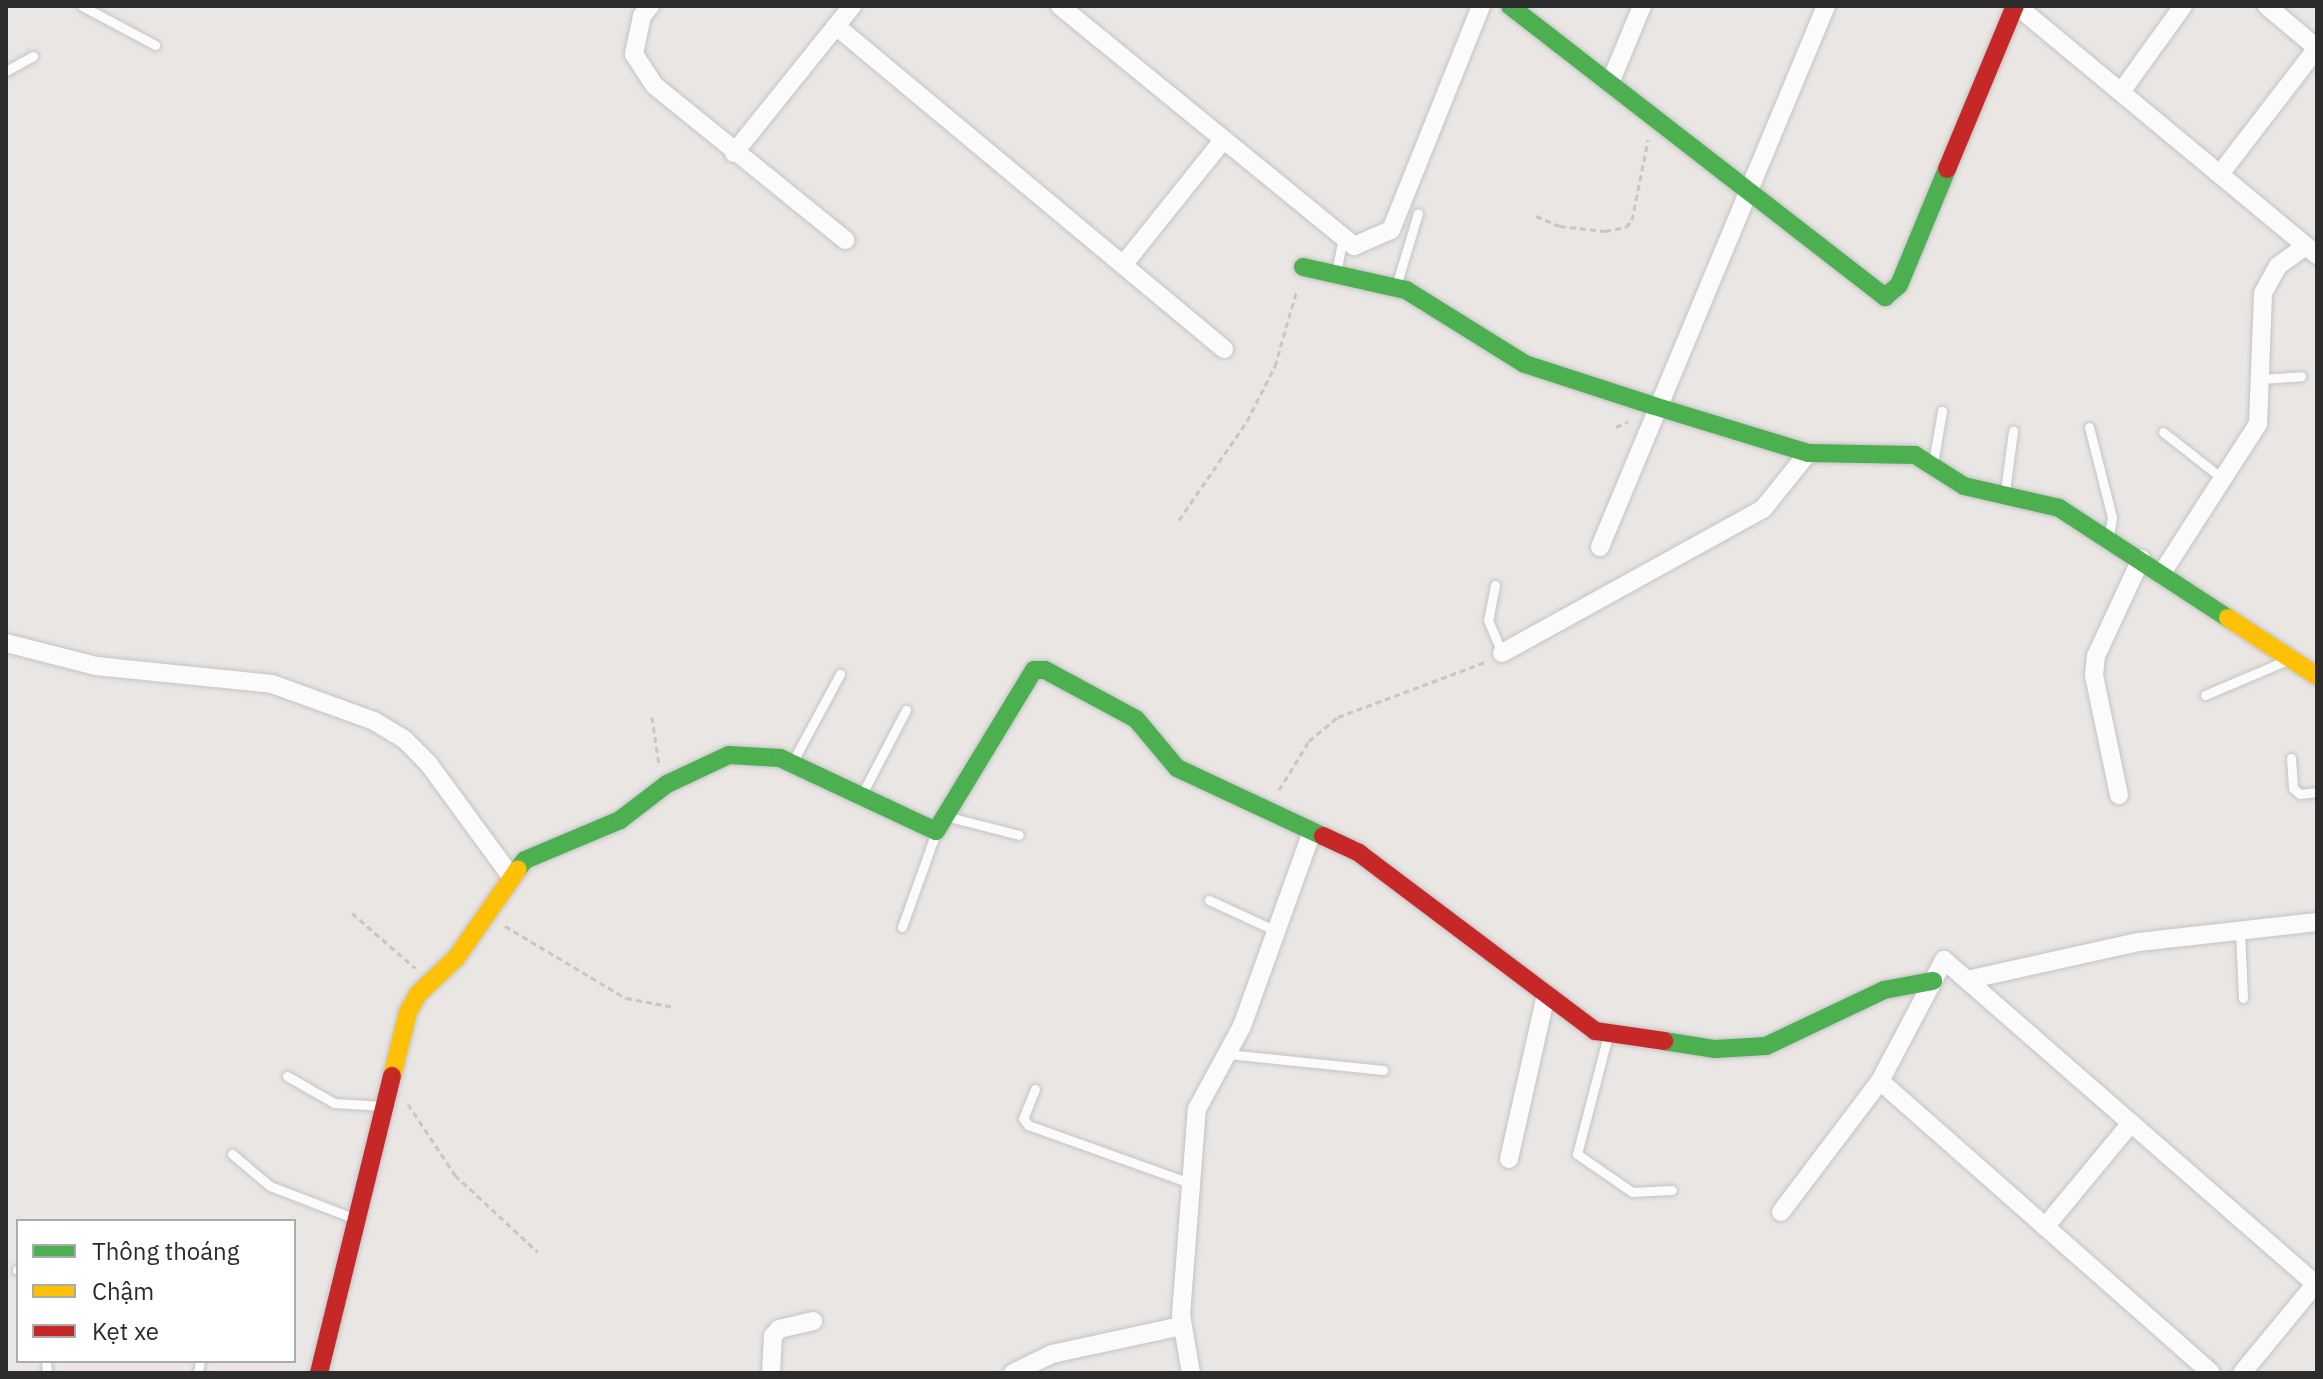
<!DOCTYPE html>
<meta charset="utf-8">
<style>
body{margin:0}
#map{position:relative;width:2323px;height:1379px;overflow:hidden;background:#e9e6e4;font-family:"IBM Plex Sans",sans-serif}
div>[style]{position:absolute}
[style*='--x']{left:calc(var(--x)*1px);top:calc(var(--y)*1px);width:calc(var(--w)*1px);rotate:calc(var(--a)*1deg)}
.path>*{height:3px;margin-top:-1.5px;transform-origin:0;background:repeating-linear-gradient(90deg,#c7c7c7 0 6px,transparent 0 10px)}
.roads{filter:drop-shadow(0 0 2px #c4c3c4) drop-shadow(0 0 2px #c4c3c4)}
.lane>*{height:9px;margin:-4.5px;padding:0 4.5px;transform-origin:4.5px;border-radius:4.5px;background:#fcfbfb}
.street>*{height:18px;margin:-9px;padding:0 9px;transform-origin:9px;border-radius:9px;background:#fcfbfb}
.fast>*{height:18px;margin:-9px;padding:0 9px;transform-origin:9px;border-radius:9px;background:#4caf50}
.slow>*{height:18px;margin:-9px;padding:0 9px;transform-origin:9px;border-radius:9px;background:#ffc107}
.jam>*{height:18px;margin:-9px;padding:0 9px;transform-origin:9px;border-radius:9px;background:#c62828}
span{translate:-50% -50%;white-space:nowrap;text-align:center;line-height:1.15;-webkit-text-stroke:6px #fff;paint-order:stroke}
.frame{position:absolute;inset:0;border:8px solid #2c2c2c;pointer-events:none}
.legend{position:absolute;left:16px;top:1219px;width:280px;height:144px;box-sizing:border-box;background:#fff;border:2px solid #ababab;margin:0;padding:10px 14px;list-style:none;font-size:24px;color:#2c2c2c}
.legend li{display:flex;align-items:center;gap:16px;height:40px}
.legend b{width:40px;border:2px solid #ababab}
</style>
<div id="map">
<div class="path">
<div style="--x:1536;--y:216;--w:26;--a:23"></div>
<div style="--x:1560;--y:226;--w:45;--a:6.3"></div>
<div style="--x:1605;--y:231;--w:21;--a:-11"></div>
<div style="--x:1626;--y:227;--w:9;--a:-49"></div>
<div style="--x:1632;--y:220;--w:82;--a:-78.7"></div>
<div style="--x:1616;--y:427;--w:13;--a:-23"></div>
<div style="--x:1179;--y:520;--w:120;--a:-55.5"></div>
<div style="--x:1247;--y:421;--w:62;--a:-63"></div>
<div style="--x:1275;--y:366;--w:79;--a:-73.9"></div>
<div style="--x:652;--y:717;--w:49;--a:81.7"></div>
<div style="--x:1279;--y:790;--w:57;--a:-58.5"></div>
<div style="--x:1309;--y:741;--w:38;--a:-40"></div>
<div style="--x:1338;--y:717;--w:157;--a:-20.5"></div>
<div style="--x:352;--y:913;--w:84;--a:41.1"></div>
<div style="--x:505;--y:926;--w:141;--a:30.8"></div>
<div style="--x:626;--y:998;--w:49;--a:10.6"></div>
<div style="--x:408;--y:1104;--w:85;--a:56.5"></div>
<div style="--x:455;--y:1175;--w:113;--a:42.9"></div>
</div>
<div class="roads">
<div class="lane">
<div style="--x:82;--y:6;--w:83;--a:28.1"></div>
<div style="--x:6;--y:71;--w:31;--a:-29"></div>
<div style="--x:1336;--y:273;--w:37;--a:-79"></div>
<div style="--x:1396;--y:286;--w:76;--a:-73.2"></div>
<div style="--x:2262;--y:379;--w:39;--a:-4"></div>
<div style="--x:2089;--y:427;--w:93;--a:75.7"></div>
<div style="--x:2112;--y:517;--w:19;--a:99"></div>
<div style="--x:2163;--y:432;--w:76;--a:38.1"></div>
<div style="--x:1933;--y:463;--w:53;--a:-80.2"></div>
<div style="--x:2005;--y:491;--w:61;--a:-82.4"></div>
<div style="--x:1495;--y:585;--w:36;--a:101"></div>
<div style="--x:1488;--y:620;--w:36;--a:67"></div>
<div style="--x:2205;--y:695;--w:87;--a:-23"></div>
<div style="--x:2291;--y:758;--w:30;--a:86"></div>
<div style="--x:2293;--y:788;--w:9;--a:41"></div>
<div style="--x:2300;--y:794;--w:17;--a:-7"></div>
<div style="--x:793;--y:761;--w:99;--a:-61.6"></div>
<div style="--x:862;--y:794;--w:95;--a:-62.4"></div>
<div style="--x:949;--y:817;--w:72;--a:14.4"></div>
<div style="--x:1209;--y:900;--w:74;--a:24.8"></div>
<div style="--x:902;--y:927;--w:101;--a:-70.3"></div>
<div style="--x:2240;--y:931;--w:67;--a:87.4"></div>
<div style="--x:1608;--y:1035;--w:123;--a:104.6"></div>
<div style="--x:1577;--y:1154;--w:67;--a:34.6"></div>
<div style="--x:1632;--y:1192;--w:40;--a:-2.9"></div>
<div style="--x:1227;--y:1054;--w:157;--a:5.9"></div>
<div style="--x:287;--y:1076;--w:54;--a:29.9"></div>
<div style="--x:334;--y:1103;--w:50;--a:3.4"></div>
<div style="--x:1035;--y:1089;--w:31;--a:112"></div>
<div style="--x:1023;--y:1118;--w:9;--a:54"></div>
<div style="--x:1028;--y:1125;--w:172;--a:19.7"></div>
<div style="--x:232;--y:1154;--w:50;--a:40.1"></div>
<div style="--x:270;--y:1186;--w:92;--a:21"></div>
<div style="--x:17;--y:1270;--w:1;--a:0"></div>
<div style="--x:46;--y:1361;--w:12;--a:85"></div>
<div style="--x:198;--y:1373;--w:12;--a:-81"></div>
</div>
<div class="street">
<div style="--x:650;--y:6;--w:13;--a:129"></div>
<div style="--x:642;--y:16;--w:39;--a:102"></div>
<div style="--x:634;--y:54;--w:38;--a:57"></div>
<div style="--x:655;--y:86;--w:245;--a:39"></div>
<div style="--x:1060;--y:6;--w:380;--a:39.2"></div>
<div style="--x:1354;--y:246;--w:40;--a:-23.4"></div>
<div style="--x:1391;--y:230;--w:241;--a:-68.1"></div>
<div style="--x:2017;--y:6;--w:390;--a:39.7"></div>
<div style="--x:2267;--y:6;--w:65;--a:40"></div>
<div style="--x:836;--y:26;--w:505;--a:39.78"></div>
<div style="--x:1610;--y:83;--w:83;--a:-67.4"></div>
<div style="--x:2121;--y:92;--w:106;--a:-54.2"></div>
<div style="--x:734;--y:153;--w:189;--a:-51.2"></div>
<div style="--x:2220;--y:174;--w:159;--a:-52.4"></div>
<div style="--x:1123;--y:265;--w:160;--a:-51.3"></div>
<div style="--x:1600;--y:547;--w:586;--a:-67.33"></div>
<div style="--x:2162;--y:573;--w:177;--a:-57.2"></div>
<div style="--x:2258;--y:424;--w:131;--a:-87.8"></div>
<div style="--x:2263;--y:293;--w:31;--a:-61"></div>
<div style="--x:2278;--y:266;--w:34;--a:-36"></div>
<div style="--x:6;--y:643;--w:93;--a:14.3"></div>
<div style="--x:96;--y:666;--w:177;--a:5.8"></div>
<div style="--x:272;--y:684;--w:109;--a:19.9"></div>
<div style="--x:374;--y:721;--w:35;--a:31"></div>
<div style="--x:404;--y:739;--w:34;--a:45"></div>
<div style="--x:428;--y:763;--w:139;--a:53.8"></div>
<div style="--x:1502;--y:653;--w:298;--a:-28.9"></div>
<div style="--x:1763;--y:509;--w:72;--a:-51.2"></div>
<div style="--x:2119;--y:795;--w:123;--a:-101.8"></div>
<div style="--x:2094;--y:675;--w:19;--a:-84"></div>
<div style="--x:2096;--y:656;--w:107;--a:-65.1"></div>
<div style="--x:1967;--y:980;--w:176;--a:-12.5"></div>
<div style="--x:2139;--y:942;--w:179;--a:-6.4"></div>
<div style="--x:1880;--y:1081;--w:441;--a:41.4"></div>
<div style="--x:1509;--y:1159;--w:164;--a:-77.3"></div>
<div style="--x:1781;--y:1212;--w:164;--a:-52.9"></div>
<div style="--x:1880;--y:1081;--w:137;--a:-62.1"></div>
<div style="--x:1944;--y:960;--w:493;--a:41.1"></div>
<div style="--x:2045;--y:1227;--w:135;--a:-50.4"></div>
<div style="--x:771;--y:1373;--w:37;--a:-87"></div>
<div style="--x:773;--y:1336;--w:9;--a:-49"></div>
<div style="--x:779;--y:1329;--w:35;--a:-13"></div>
<div style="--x:1013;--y:1373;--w:43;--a:-26"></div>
<div style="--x:1052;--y:1354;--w:133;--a:-12.2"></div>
<div style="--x:1191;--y:1373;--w:59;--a:-99.8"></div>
<div style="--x:1181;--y:1315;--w:207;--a:-85.6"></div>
<div style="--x:1197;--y:1109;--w:94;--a:-61.5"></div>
<div style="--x:1242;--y:1026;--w:206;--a:-70.2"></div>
<div style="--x:2242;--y:1373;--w:118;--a:-50.5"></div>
</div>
<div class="fast">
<div style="--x:1510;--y:6;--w:475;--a:37.8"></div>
<div style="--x:1885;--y:297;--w:18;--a:-41"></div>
<div style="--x:1899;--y:285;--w:126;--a:-67.5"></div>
<div style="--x:1303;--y:267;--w:106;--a:12.6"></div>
<div style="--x:1406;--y:290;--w:140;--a:31.9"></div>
<div style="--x:1525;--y:364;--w:133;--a:18"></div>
<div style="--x:1651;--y:405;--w:164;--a:17"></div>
<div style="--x:1808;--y:453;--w:107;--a:1.1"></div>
<div style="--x:1915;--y:455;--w:58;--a:32.3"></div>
<div style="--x:1964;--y:486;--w:98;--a:13"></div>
<div style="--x:2059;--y:508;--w:202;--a:33.1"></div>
<div style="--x:518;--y:869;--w:11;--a:-52"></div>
<div style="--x:525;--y:860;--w:103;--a:-22.8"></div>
<div style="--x:620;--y:820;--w:59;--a:-37.5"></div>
<div style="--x:667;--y:784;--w:68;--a:-25.1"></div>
<div style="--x:729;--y:755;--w:51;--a:3.4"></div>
<div style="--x:780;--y:758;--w:172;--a:25.1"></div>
<div style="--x:936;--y:831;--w:188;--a:-58.7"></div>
<div style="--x:1034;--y:670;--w:11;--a:0"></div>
<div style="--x:1045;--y:670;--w:103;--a:28.3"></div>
<div style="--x:1136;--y:719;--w:64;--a:50.1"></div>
<div style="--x:1177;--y:768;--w:161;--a:25"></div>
<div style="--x:1664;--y:1041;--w:52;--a:8.9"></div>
<div style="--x:1715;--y:1049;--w:51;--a:-3.4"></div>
<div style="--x:1766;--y:1046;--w:131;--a:-25.4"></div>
<div style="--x:1884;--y:990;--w:50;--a:-10.4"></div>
</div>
<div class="slow">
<div style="--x:2228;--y:618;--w:106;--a:33.1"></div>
<div style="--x:392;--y:1076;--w:66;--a:-76"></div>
<div style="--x:408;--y:1012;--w:21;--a:-61"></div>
<div style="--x:418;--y:994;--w:52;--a:-43.5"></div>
<div style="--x:456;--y:958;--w:108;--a:-55.1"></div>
</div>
<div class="jam">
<div style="--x:1947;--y:169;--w:177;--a:-67.4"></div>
<div style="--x:1323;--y:836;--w:40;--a:25"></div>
<div style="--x:1359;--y:853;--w:296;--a:37"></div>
<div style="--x:1595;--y:1031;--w:70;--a:8.2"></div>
<div style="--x:319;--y:1373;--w:306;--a:-76.2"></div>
</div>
</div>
<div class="frame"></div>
<ul class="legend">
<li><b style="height:10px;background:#4caf50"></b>Thông thoáng</li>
<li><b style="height:10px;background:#ffc107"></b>Chậm</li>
<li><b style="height:10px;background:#c62828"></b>Kẹt xe</li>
</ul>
</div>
